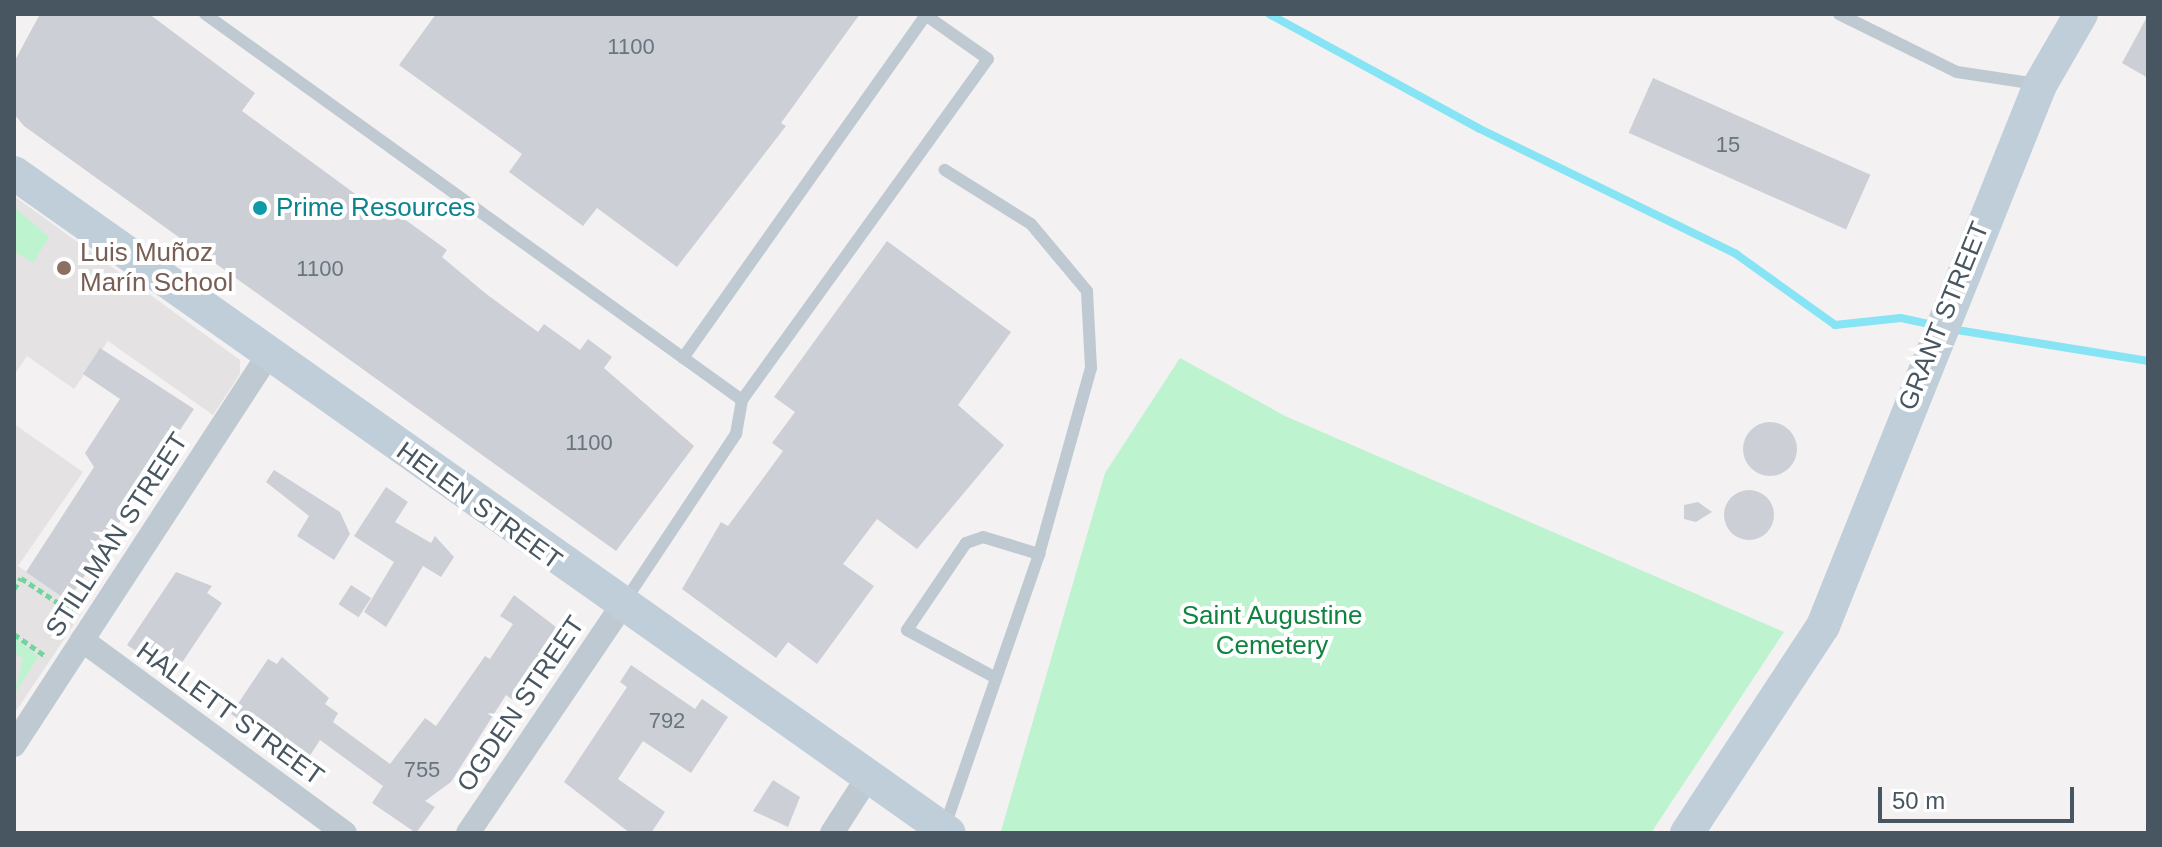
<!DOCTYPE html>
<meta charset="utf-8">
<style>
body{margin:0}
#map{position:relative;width:2162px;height:847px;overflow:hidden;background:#f3f1f1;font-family:Helvetica,sans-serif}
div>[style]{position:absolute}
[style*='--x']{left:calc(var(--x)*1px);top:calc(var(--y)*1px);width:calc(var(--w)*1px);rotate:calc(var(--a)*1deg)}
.education>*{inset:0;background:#e4e2e3}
.green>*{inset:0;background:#bdf3ce}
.stream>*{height:8px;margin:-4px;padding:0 4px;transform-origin:4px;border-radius:4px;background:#86e4f4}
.building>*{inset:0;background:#ccd0d6;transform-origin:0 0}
.round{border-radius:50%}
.path>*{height:5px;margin-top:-2.5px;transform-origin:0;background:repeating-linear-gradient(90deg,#72d59d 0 6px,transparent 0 10px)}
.lane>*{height:12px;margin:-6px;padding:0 6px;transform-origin:6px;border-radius:6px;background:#bec9d1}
.street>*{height:24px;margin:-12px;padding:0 12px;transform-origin:12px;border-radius:12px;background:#bec9d1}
.secondary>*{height:34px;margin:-17px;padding:0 17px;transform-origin:17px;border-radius:17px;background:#c0ced9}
.dots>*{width:22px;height:22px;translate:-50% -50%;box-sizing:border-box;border:4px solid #fff;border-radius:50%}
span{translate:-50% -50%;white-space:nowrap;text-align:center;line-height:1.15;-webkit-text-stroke:8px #fff;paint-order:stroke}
.number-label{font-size:22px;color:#68747e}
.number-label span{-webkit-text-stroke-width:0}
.culture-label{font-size:26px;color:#0d838f}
.left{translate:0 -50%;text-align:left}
.education-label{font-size:26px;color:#785e54}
.street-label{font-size:26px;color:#475660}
.park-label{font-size:26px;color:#108341}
.frame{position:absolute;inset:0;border:16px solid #475660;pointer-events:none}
.scale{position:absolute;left:1878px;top:787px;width:196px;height:36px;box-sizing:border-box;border:4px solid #475660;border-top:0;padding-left:10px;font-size:24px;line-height:28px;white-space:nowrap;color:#475660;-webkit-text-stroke:6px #fff;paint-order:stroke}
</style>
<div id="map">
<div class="education">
<div style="clip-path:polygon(14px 196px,240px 360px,240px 374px,213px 415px,108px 341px,74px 389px,27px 356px,14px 375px)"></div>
<div style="clip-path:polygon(14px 424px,83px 472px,18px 566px,83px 611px,14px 714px)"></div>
</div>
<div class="green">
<div style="clip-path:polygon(14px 207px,49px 237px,33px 263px,14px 251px)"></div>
<div style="clip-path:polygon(1180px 358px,1285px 416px,1784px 632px,1651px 833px,1001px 831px,1105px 473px)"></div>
<div style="clip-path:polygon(14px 637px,38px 657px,14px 695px,23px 659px,14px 652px)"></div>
</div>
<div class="stream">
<div style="--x:1269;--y:14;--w:240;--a:28.6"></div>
<div style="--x:1480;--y:129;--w:285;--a:26"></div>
<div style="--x:1736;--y:254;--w:122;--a:35.6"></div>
<div style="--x:1835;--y:325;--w:66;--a:-6.1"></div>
<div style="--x:1901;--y:318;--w:34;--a:12"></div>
<div style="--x:1951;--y:329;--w:200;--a:9.2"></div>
</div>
<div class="building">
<div style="clip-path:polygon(40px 14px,149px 14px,255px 93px,242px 111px,380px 212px,385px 205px,447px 250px,442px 257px,485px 293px,538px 332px,544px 324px,580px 350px,588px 339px,612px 357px,604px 368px,694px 446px,616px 551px,24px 126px,14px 114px,14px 62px)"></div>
<div style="clip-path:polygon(436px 14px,860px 14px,781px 123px,786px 126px,677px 267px,597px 208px,583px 226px,509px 172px,522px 154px,399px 65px)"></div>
<div style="clip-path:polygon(2148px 15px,2148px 78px,2122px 63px)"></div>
<div style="left:1653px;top:78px;width:238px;height:60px;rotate:24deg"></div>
<div style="clip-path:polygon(887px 241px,1011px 332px,958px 405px,1004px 445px,917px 549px,877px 519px,843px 564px,874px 586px,817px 664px,788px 642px,776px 658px,682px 589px,721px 522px,728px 526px,783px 451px,772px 443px,795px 412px,774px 397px)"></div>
<div style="clip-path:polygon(100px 348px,194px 409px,176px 436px,168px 431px,125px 497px,133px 502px,68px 601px,26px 572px,94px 467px,85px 453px,120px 399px,83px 374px)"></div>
<div class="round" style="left:1743px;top:422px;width:54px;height:54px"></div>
<div style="clip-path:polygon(274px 470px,340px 512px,350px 534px,334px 560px,297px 536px,309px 516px,266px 482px)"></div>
<div style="clip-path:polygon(386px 487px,408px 502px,395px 522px,431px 543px,435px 536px,454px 557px,441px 577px,423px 566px,386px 627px,364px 612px,394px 562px,354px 536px)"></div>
<div class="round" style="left:1724px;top:490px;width:50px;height:50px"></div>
<div style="clip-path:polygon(1698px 502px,1712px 512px,1696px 522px,1684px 519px,1684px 505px)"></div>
<div style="clip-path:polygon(176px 572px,212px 586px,207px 593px,222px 603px,173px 676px,127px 645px)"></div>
<div style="left:351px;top:585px;width:24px;height:23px;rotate:33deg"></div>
<div style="clip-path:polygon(514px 595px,556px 627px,517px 703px,506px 695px,451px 782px,425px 801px,435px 807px,416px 833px,372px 803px,383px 786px,320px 740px,309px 757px,296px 749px,292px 754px,231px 714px,268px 659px,277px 664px,282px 657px,329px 698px,325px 704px,338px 713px,333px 722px,390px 764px,425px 718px,436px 726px,485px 656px,490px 659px,513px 624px,500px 616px)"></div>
<div style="clip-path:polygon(631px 665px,695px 709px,702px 699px,728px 717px,691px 773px,643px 741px,618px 779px,665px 812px,651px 833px,630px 833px,564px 782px,627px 687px,620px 682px)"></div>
<div style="clip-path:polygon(773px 780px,800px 797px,788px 827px,753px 811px)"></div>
</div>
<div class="path">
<div style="--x:14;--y:589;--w:13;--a:-58"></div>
<div style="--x:21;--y:578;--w:61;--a:33.7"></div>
<div style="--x:14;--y:634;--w:37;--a:35"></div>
</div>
<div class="lane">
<div style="--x:205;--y:14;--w:661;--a:35.71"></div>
<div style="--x:1839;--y:14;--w:131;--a:26.2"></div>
<div style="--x:1957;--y:72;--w:80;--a:8.6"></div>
<div style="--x:683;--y:358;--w:420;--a:-54.7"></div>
<div style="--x:625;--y:601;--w:201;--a:-56.4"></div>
<div style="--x:736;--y:434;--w:35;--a:-80"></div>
<div style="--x:742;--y:400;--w:420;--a:-54.2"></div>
<div style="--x:988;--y:59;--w:78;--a:-144.9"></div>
<div style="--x:996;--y:678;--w:101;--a:-151.7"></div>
<div style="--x:907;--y:630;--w:105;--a:-55.9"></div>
<div style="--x:966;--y:543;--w:18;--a:-19"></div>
<div style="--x:983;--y:537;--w:59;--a:16.9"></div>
<div style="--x:945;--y:826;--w:288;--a:-70.9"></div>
<div style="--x:1039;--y:554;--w:193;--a:-74.4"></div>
<div style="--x:1091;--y:368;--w:77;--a:-93"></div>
<div style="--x:1087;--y:291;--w:87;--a:-129.9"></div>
<div style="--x:1031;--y:224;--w:102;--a:-147.9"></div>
</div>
<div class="street">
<div style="--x:82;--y:640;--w:326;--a:36.3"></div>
<div style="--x:14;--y:745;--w:465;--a:-56.9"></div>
<div style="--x:468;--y:833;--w:273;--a:-55.9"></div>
<div style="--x:832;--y:833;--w:63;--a:-57.3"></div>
</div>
<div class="secondary">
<div style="--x:14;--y:173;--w:1144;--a:35.22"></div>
<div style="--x:1687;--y:833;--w:248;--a:-56.7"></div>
<div style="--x:1823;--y:626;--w:583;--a:-68.14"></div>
<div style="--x:2040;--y:85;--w:82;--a:-60"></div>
</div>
<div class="dots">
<div style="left:260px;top:208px;background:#0f9aa8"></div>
<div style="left:64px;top:268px;background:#8d6e63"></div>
</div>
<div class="number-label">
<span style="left:631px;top:47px">1100</span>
<span style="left:1728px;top:145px">15</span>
<span style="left:320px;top:269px">1100</span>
<span style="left:589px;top:443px">1100</span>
<span style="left:667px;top:721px">792</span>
<span style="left:422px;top:770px">755</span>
</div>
<div class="culture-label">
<span class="left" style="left:276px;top:208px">Prime Resources</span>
</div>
<div class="education-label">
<span class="left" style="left:80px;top:268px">Luis Muñoz<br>Marín School</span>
</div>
<div class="street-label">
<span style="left:1944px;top:316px;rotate:-68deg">GRANT STREET</span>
<span style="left:479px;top:506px;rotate:36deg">HELEN STREET</span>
<span style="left:117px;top:535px;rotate:-57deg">STILLMAN STREET</span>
<span style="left:521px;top:704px;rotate:-56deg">OGDEN STREET</span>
<span style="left:230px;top:714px;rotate:36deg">HALLETT STREET</span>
</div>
<div class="park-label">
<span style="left:1272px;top:631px">Saint Augustine<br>Cemetery</span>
</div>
<div class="frame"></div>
<div class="scale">50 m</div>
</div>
